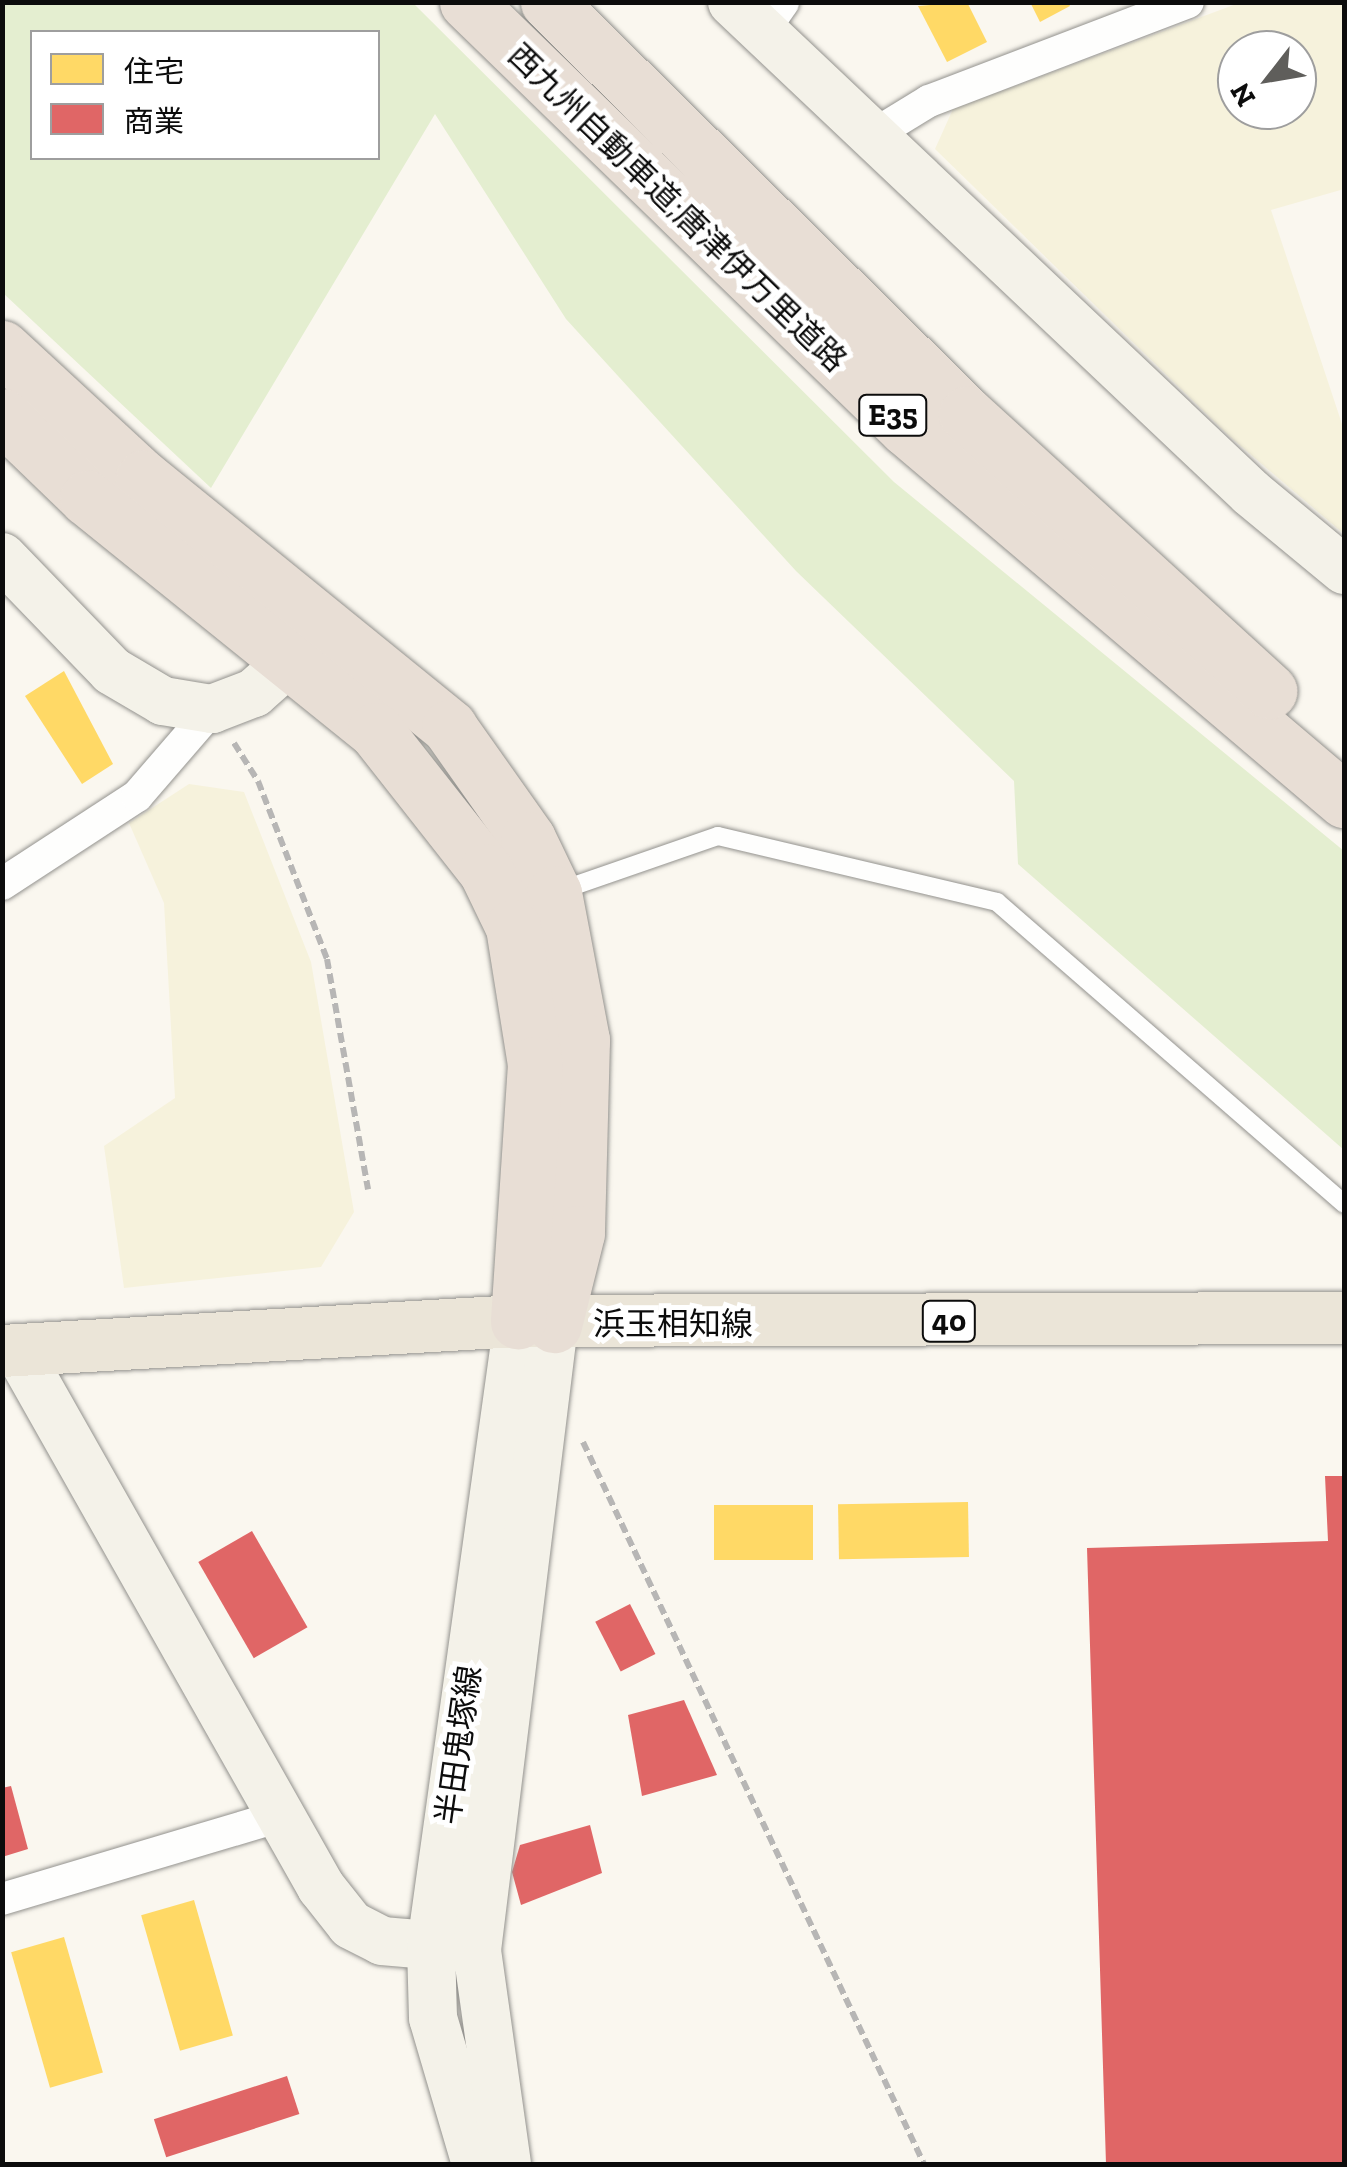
<!DOCTYPE html>
<meta charset="utf-8">
<style>
body{margin:0}
#map{position:relative;width:1347px;height:2167px;overflow:hidden;background:#faf7ef;font-family:"Zilla Slab","Noto Sans JP",serif}
div>[style]{position:absolute}
[style*='--x']{left:calc(var(--x)*1px);top:calc(var(--y)*1px);width:calc(var(--w)*1px);rotate:calc(var(--a)*1deg)}
.farmland>*{inset:0;background:#f6f2dc}
.green>*{inset:0;background:#e4eed0}
.homes>*{inset:0;background:#ffd966;transform-origin:0 0}
.shops>*{inset:0;background:#e06666;transform-origin:0 0}
.path>*{height:6px;margin-top:-3px;transform-origin:0;background:repeating-linear-gradient(90deg,#b7b6b5 0 10px,transparent 0 15px)}
.roads{filter:drop-shadow(0 0 2px #93928e) drop-shadow(0 0 2px #93928e)}
.lane>*{height:18px;margin:-9px;padding:0 9px;transform-origin:9px;border-radius:9px;background:#fefefd}
.street>*{height:32px;margin:-16px;padding:0 16px;transform-origin:16px;border-radius:16px;background:#fefefd}
.secondary>*{height:48px;margin:-24px;padding:0 24px;transform-origin:24px;border-radius:24px;background:#f4f2e9}
.primary>*{height:52px;margin:-26px;padding:0 26px;transform-origin:26px;border-radius:26px;background:#ebe5d8}
.highway>*{height:55px;margin:-27.5px;padding:0 27.5px;transform-origin:27.5px;border-radius:27.5px;background:#e8ded5}
span{translate:-50% -50%;white-space:nowrap;text-align:center;line-height:1.15;-webkit-text-stroke:10px #fff;paint-order:stroke}
.shield-label span{padding:2px 8px;background:#fff;border:2px solid;border-radius:8px;-webkit-text-stroke-width:0}
.shield-label{font-size:30px;color:#0c0c0c;font-weight:700}
.street-label{font-size:32px;color:#0c0c0c}
.frame{position:absolute;inset:0;border:5px solid #0c0c0c;pointer-events:none}
.legend{position:absolute;left:30px;top:30px;width:350px;height:130px;box-sizing:border-box;background:#fff;border:2px solid #9e9e9e;margin:0;padding:12px 18px;list-style:none;font-size:30px;color:#0c0c0c}
.legend li{display:flex;align-items:center;gap:20px;height:50px}
.legend b{width:50px;border:2px solid #9e9e9e}
.north{position:absolute;left:1217px;top:30px;width:100px;height:100px;box-sizing:border-box;background:#fff;border:2px solid #9e9e9e;border-radius:50%;rotate:239deg;font-size:28px;font-weight:700;line-height:40px;text-align:center;color:#0c0c0c}
.north::after{content:'';display:block;margin:auto;width:35px;height:45px;background:#5f5e5b;clip-path:polygon(50% 0,100% 100%,50% 72%,0 100%)}
</style>
<div id="map">
<div class="farmland">
<div style="clip-path:polygon(evenodd,1239px 3px,1344px 3px,1344px 189px,1271px 210px,1344px 430px,1344px 534px,1229px 436px,935px 149px,953px 109px,1239px 3px,1237px 50px,1297px 50px,1297px 110px,1237px 110px,1237px 50px)"></div>
<div style="clip-path:polygon(189px 784px,244px 792px,311px 962px,354px 1212px,321px 1267px,124px 1288px,104px 1146px,175px 1098px,164px 903px,129px 823px)"></div>
</div>
<div class="green">
<div style="clip-path:polygon(evenodd,2px 3px,413px 3px,894px 482px,1344px 851px,1344px 1150px,1018px 864px,1014px 781px,796px 571px,566px 319px,435px 114px,211px 488px,3px 293px,2px 3px,32px 32px,378px 32px,378px 158px,32px 158px,32px 32px)"></div>
</div>
<div class="homes">
<div style="clip-path:polygon(967px 2px,987px 42px,947px 62px,918px 6px)"></div>
<div style="clip-path:polygon(1030px 2px,1068px 2px,1070px 6px,1040px 22px)"></div>
<div style="clip-path:polygon(64px 671px,113px 764px,82px 784px,25px 696px)"></div>
<div style="left:968px;top:1502px;width:55px;height:130px;rotate:89deg"></div>
<div style="left:813px;top:1505px;width:55px;height:99px;rotate:90deg"></div>
<div style="left:194px;top:1900px;width:141px;height:55px;rotate:74deg"></div>
<div style="left:64px;top:1937px;width:141px;height:55px;rotate:74deg"></div>
</div>
<div class="shops">
<div style="clip-path:polygon(1325px 1476px,1344px 1476px,1344px 2164px,1106px 2164px,1087px 1548px,1328px 1541px)"></div>
<div style="left:252px;top:1531px;width:111px;height:62px;rotate:60deg"></div>
<div style="left:630px;top:1604px;width:56px;height:39px;rotate:63deg"></div>
<div style="clip-path:polygon(684px 1700px,717px 1775px,642px 1796px,628px 1715px)"></div>
<div style="clip-path:polygon(11px 1786px,28px 1849px,2px 1857px,2px 1788px)"></div>
<div style="clip-path:polygon(590px 1825px,602px 1873px,521px 1905px,512px 1872px,520px 1845px)"></div>
<div style="left:287px;top:2076px;width:40px;height:140px;rotate:72deg"></div>
</div>
<div class="path">
<div style="--x:234;--y:743;--w:45;--a:57.7"></div>
<div style="--x:258;--y:781;--w:191;--a:68.8"></div>
<div style="--x:327;--y:959;--w:234;--a:79.9"></div>
<div style="--x:583;--y:1442;--w:798;--a:64.72"></div>
</div>
<div class="roads">
<div class="lane">
<div style="--x:559;--y:891;--w:168;--a:-19.1"></div>
<div style="--x:718;--y:836;--w:287;--a:13.3"></div>
<div style="--x:997;--y:902;--w:460;--a:41"></div>
</div>
<div class="street">
<div style="--x:763;--y:31;--w:35;--a:-55"></div>
<div style="--x:870;--y:137;--w:69;--a:-31.4"></div>
<div style="--x:929;--y:101;--w:277;--a:-20.9"></div>
<div style="--x:2;--y:884;--w:161;--a:-33.1"></div>
<div style="--x:137;--y:796;--w:115;--a:-49.2"></div>
<div style="--x:2;--y:1899;--w:287;--a:-16.6"></div>
</div>
<div class="secondary">
<div style="--x:732;--y:2;--w:714;--a:43.41"></div>
<div style="--x:1251;--y:493;--w:121;--a:39.6"></div>
<div style="--x:2;--y:557;--w:158;--a:46"></div>
<div style="--x:112;--y:671;--w:59;--a:30.5"></div>
<div style="--x:163;--y:701;--w:50;--a:9.3"></div>
<div style="--x:212;--y:709;--w:45;--a:-20.9"></div>
<div style="--x:254;--y:693;--w:84;--a:-41.6"></div>
<div style="--x:18;--y:1351;--w:616;--a:60.52"></div>
<div style="--x:321;--y:1887;--w:48;--a:51.7"></div>
<div style="--x:351;--y:1925;--w:35;--a:27"></div>
<div style="--x:382;--y:1941;--w:82;--a:4.9"></div>
<div style="--x:476;--y:2164;--w:152;--a:-106.4"></div>
<div style="--x:433;--y:2018;--w:73;--a:-91.6"></div>
<div style="--x:431;--y:1945;--w:630;--a:-82.06"></div>
<div style="--x:507;--y:2164;--w:216;--a:-98"></div>
<div style="--x:477;--y:1950;--w:630;--a:-82.98"></div>
</div>
<div class="primary">
<div style="--x:2;--y:1351;--w:517;--a:-3.33"></div>
<div style="--x:518;--y:1321;--w:826;--a:-0.21"></div>
</div>
<div class="highway">
<div style="--x:467;--y:2;--w:612;--a:44.14"></div>
<div style="--x:906;--y:428;--w:575;--a:40.34"></div>
<div style="--x:548;--y:2;--w:587;--a:44.59"></div>
<div style="--x:966;--y:414;--w:411;--a:42.4"></div>
<div style="--x:2;--y:348;--w:192;--a:42.7"></div>
<div style="--x:143;--y:478;--w:395;--a:39.1"></div>
<div style="--x:449;--y:727;--w:137;--a:54.8"></div>
<div style="--x:528;--y:839;--w:60;--a:64.3"></div>
<div style="--x:554;--y:893;--w:150;--a:79.2"></div>
<div style="--x:582;--y:1040;--w:193;--a:91.5"></div>
<div style="--x:577;--y:1233;--w:95;--a:104"></div>
<div style="--x:2;--y:416;--w:118;--a:44"></div>
<div style="--x:87;--y:498;--w:370;--a:38.9"></div>
<div style="--x:375;--y:730;--w:179;--a:51.8"></div>
<div style="--x:486;--y:871;--w:62;--a:64.3"></div>
<div style="--x:513;--y:927;--w:139;--a:80.9"></div>
<div style="--x:535;--y:1064;--w:258;--a:93.8"></div>
</div>
</div>
<div class="shield-label">
<span style="left:893px;top:415px">E35</span>
<span style="left:949px;top:1321px">40</span>
</div>
<div class="street-label">
<span style="left:677px;top:208px;rotate:44deg">西九州自動車道;唐津伊万里道路</span>
<span style="left:673px;top:1324px">浜玉相知線</span>
<span style="left:459px;top:1745px;rotate:-82deg">半田鬼塚線</span>
</div>
<div class="frame"></div>
<ul class="legend">
<li><b style="height:28px;background:#ffd966"></b>住宅</li>
<li><b style="height:28px;background:#e06666"></b>商業</li>
</ul>
<div class="north">N</div>
</div>
